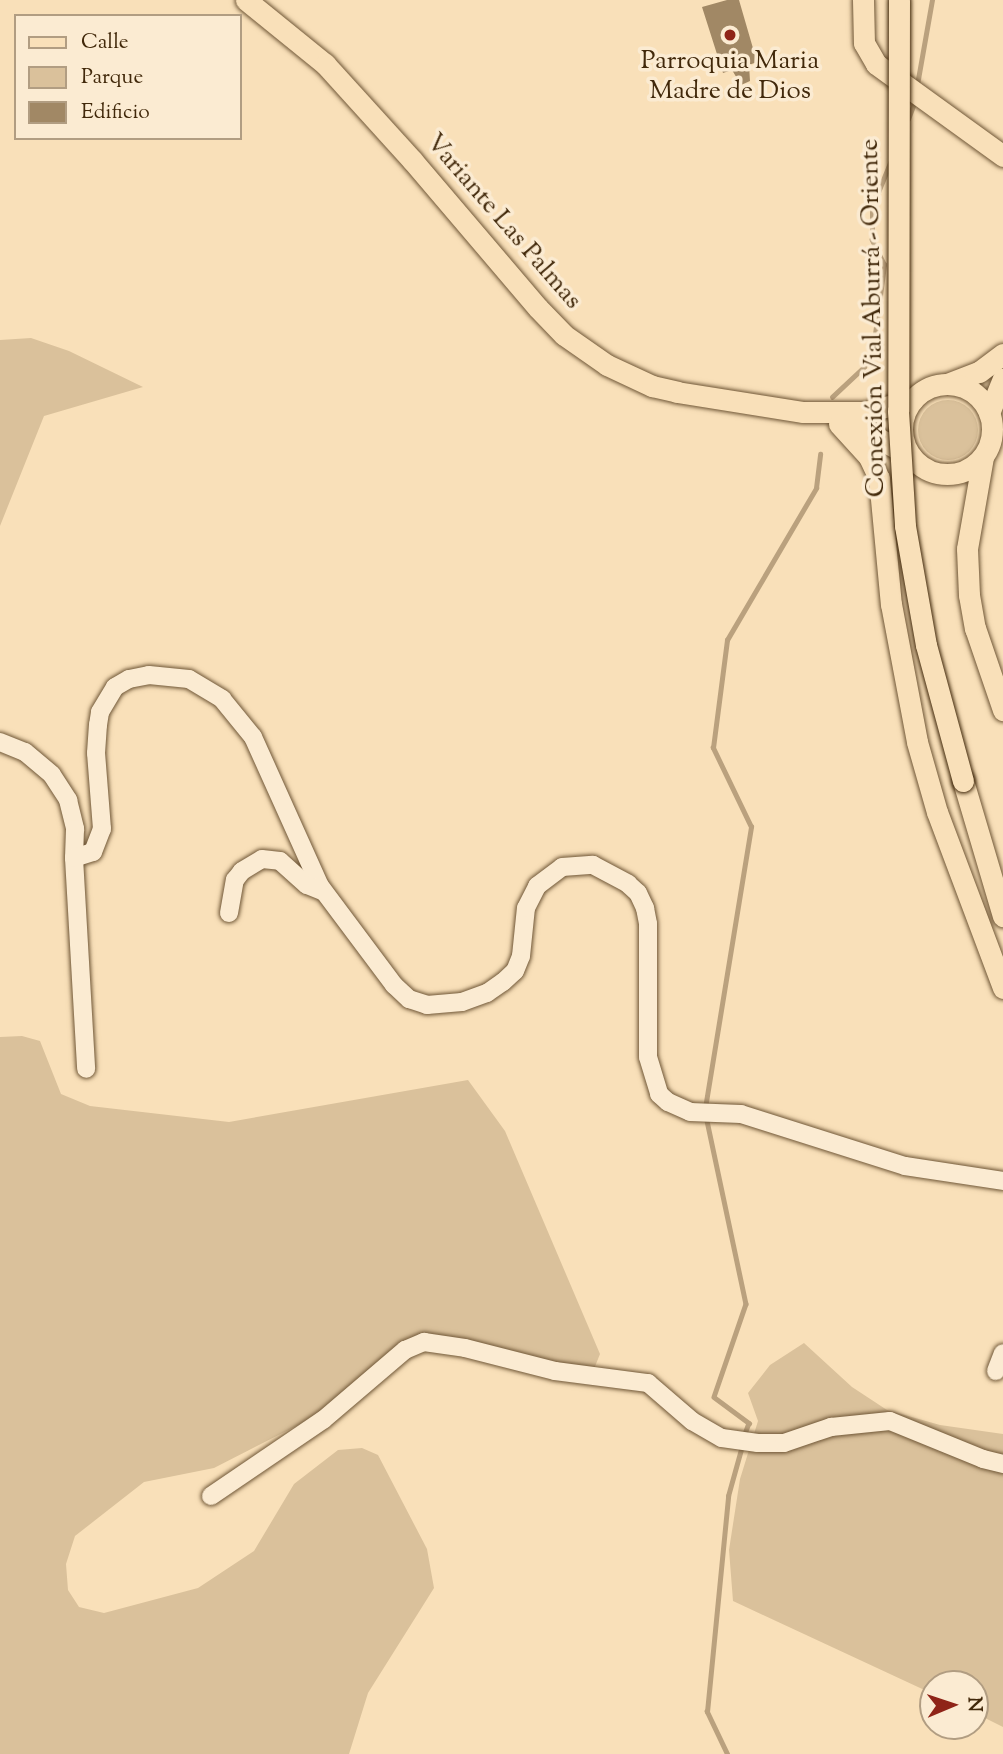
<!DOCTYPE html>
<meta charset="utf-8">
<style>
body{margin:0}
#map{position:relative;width:1003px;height:1754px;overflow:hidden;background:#f9e0b9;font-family:"Sorts Mill Goudy",serif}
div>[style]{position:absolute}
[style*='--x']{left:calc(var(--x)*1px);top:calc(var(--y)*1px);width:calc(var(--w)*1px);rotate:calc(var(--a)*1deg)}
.green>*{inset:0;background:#dac19b}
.round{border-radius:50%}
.stream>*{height:4.5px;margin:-2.25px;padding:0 2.25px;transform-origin:2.25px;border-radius:2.25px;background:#baa17e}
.building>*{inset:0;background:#a18865}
.roads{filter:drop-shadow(0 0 2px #6f5636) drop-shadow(0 0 2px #6f5636)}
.minor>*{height:18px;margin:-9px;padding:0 9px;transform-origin:9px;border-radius:9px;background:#fbebd2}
.major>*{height:21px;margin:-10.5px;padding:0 10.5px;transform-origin:10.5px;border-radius:10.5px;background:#f9e0b9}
.major>.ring{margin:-10.5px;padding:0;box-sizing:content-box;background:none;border:21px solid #f9e0b9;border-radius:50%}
.bridges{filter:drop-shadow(0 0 2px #41280a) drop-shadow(0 0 2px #41280a)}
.major-bridge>*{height:21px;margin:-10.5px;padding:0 10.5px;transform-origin:10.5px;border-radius:10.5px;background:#f9e0b9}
.dots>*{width:19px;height:19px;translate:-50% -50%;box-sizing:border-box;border:4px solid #fbebd2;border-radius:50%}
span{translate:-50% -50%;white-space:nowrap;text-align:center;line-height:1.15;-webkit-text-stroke:7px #fbebd2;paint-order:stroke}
.poi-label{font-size:26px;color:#41280a}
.street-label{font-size:26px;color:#41280a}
.legend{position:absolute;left:14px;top:14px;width:228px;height:126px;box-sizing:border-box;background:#fbebd2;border:2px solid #b19d82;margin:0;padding:9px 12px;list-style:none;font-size:21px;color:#41280a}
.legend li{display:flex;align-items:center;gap:14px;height:35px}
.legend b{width:35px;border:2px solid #b19d82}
.north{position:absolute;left:919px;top:1670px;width:70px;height:70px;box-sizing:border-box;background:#fbebd2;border:2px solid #b19d82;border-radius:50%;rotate:88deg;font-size:19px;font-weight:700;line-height:28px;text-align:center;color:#41280a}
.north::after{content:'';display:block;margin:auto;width:24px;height:32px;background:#8f2418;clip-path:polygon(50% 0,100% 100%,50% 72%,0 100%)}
</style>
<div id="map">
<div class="green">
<div style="clip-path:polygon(31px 338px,69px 351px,143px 387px,44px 416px,0 526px,0 340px)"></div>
<div class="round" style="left:918px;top:400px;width:60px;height:60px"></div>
<div style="clip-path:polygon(22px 1036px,40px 1041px,61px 1094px,90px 1106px,229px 1122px,468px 1080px,505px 1131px,600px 1354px,594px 1369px,575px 1369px,448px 1336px,418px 1336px,318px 1415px,214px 1468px,144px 1482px,75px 1536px,66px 1564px,68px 1590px,79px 1607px,104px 1613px,198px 1588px,254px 1551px,294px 1484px,338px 1450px,362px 1448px,378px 1455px,427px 1549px,434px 1588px,368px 1693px,349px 1754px,0 1754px,0 1037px)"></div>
<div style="clip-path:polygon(804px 1343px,852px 1387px,887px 1410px,940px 1425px,1003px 1434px,1003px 1727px,975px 1713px,975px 1684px,933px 1684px,933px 1694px,733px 1601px,729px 1550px,740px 1479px,758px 1421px,748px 1393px,770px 1365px)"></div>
</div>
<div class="stream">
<div style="--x:917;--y:85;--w:86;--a:-80"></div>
<div style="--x:908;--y:119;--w:19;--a:-69"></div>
<div style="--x:832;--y:397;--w:44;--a:-43.2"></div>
<div style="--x:864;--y:367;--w:27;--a:-68"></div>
<div style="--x:874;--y:342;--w:78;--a:-82.6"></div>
<div style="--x:884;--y:265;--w:28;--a:-116"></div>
<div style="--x:872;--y:240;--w:33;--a:-90"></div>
<div style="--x:872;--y:207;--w:48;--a:-67.8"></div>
<div style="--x:705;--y:1108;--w:285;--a:-80.7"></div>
<div style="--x:751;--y:827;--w:88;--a:-115.7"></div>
<div style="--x:713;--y:748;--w:109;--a:-82.6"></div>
<div style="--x:727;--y:640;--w:176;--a:-59.6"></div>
<div style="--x:816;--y:488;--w:34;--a:-83"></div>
<div style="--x:706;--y:1116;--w:192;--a:78"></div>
<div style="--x:746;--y:1304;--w:98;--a:109"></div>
<div style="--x:714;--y:1397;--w:44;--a:36.6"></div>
<div style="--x:749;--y:1423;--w:15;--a:110"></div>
<div style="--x:727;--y:1754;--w:47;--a:-115.5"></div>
<div style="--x:707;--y:1712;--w:217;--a:-84.4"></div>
<div style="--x:728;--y:1496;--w:52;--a:-74.4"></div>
</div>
<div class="building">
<div style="clip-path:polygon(727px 0,739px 0,757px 62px,749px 65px,750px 81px,741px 85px,732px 70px,723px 73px,702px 7px)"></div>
</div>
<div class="roads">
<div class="minor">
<div style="--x:0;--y:742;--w:27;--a:22"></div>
<div style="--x:25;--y:752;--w:35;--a:40"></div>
<div style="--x:52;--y:775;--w:30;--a:57"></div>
<div style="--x:68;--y:800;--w:30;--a:76"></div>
<div style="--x:75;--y:829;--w:29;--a:92"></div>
<div style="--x:74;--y:858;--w:211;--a:86.7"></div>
<div style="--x:74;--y:858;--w:20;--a:-18"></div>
<div style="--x:93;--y:852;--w:25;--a:-69"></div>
<div style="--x:102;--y:829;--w:76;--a:-94.5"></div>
<div style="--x:96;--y:753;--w:28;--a:-86"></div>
<div style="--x:98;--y:725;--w:13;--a:-81"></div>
<div style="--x:100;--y:712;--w:29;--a:-59"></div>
<div style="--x:115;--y:687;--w:16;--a:-30"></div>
<div style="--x:129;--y:679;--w:20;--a:-11"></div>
<div style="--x:149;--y:675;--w:40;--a:5.7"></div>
<div style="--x:189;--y:679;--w:39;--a:31"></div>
<div style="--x:222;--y:699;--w:49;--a:50.8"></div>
<div style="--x:253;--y:737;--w:163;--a:65.8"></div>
<div style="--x:320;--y:886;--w:124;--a:53.2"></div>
<div style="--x:394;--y:985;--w:21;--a:43"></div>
<div style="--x:409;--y:999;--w:19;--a:18"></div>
<div style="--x:427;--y:1005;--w:35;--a:-5"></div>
<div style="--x:462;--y:1002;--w:27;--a:-20"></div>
<div style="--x:487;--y:993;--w:19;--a:-35"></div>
<div style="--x:503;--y:982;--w:16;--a:-43"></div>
<div style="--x:515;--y:971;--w:16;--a:-68"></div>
<div style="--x:521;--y:956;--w:48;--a:-84.1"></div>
<div style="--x:526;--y:908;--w:25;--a:-63"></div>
<div style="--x:537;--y:886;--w:31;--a:-37"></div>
<div style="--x:562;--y:867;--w:31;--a:-4"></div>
<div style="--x:593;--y:865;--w:40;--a:28"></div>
<div style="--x:628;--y:884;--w:13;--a:42"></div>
<div style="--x:638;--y:893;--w:17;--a:65"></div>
<div style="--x:645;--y:908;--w:16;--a:79"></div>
<div style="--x:648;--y:924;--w:133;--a:90"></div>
<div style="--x:648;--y:1057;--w:39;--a:73"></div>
<div style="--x:659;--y:1094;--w:12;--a:42"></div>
<div style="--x:668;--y:1102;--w:24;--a:24"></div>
<div style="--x:690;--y:1112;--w:51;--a:2.2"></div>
<div style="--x:741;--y:1114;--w:172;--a:17.6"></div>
<div style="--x:905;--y:1166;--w:99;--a:8.7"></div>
<div style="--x:229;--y:913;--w:34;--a:-80"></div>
<div style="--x:235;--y:880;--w:11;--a:-52"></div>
<div style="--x:242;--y:871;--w:23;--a:-31"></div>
<div style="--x:262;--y:859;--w:18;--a:6"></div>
<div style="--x:280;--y:861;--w:36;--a:42"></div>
<div style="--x:307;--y:885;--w:18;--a:22"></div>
<div style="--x:996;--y:1371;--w:19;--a:-69"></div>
<div style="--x:211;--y:1496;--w:135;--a:-34.2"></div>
<div style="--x:323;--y:1420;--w:108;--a:-40.5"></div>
<div style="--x:405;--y:1350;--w:21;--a:-23"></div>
<div style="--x:424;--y:1342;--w:41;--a:8.3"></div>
<div style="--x:465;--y:1348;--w:93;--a:14.3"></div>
<div style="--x:555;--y:1371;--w:94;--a:7.4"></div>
<div style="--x:648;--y:1383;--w:58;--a:40.8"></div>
<div style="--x:692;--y:1421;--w:34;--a:30"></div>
<div style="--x:722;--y:1438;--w:36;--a:8"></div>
<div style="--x:758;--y:1443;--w:26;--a:0"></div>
<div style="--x:784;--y:1443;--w:50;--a:-18.8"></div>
<div style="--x:831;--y:1427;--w:59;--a:-5.8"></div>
<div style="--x:890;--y:1421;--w:100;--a:22.2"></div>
<div style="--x:983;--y:1459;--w:21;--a:14"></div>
</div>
<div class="major">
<div style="--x:246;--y:0;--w:102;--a:39"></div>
<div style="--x:325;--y:64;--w:130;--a:47.8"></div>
<div style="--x:412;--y:160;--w:194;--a:49.6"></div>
<div style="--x:538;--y:308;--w:37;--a:46"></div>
<div style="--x:564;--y:335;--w:52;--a:34.9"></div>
<div style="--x:607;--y:365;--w:50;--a:25"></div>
<div style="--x:652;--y:386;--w:26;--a:13"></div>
<div style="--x:677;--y:392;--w:128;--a:9"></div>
<div style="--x:803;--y:412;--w:62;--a:0"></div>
<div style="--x:865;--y:412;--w:49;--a:-14"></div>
<div style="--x:863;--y:0;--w:43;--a:88.7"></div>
<div style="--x:864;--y:43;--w:24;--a:60"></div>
<div style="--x:876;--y:64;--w:157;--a:35.9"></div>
<div style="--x:947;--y:384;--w:34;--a:-21"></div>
<div style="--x:979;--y:372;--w:30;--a:-37"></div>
<div class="ring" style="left:902px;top:384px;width:69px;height:69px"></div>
<div style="--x:989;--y:413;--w:37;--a:-68"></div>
<div style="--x:839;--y:424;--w:45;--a:47.7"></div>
<div style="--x:869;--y:457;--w:23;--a:65"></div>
<div style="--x:879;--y:478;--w:127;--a:84.6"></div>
<div style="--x:891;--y:604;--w:140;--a:79.3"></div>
<div style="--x:917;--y:742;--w:73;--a:74.1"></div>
<div style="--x:937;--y:812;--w:188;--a:69.4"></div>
<div style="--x:841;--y:425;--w:35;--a:18"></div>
<div style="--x:874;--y:436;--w:42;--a:28.4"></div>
<div style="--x:983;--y:457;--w:93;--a:99.9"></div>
<div style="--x:967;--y:549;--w:46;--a:87.5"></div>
<div style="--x:969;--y:595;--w:34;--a:80"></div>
<div style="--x:975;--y:628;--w:87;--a:71.1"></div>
<div style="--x:963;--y:781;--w:141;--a:73.5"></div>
</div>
</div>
<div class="bridges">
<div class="major-bridge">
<div style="--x:899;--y:0;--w:411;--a:90.1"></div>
<div style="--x:898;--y:411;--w:115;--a:86.5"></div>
<div style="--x:905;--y:526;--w:121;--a:80"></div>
<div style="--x:926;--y:645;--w:141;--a:74.8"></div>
</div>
</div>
<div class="dots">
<div style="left:730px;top:35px;background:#8f2418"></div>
</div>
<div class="poi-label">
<span style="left:730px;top:77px">Parroquia Maria<br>Madre de Dios</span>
</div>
<div class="street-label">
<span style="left:503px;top:222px;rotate:49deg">Variante Las Palmas</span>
<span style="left:874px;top:318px;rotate:-91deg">Conexión Vial Aburrá - Oriente</span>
</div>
<ul class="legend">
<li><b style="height:9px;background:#f9e0b9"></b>Calle</li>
<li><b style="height:19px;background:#dac19b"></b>Parque</li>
<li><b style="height:19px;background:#a18865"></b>Edificio</li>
</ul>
<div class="north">N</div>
</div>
